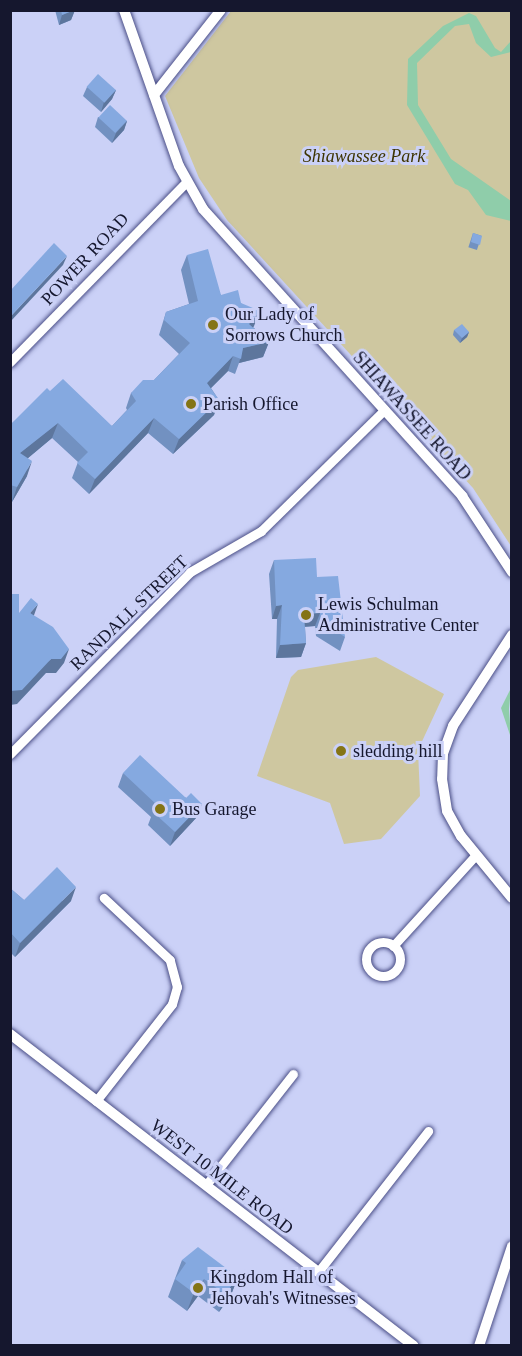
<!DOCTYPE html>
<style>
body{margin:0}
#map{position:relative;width:522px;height:1356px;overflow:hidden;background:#cbd1f7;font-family:"Times New Roman",serif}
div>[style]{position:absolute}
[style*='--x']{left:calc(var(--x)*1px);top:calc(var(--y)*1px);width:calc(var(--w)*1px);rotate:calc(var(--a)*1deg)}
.green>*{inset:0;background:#cec7a0}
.water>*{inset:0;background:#8fcdaa}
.roads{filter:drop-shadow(0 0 2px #4b4f87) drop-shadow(0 0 2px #4b4f87)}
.minor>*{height:9px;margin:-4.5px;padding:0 4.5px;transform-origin:4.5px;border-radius:4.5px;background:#fff}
.minor>.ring{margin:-4.5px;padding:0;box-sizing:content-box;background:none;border:9px solid #fff;border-radius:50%}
.tertiary>*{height:10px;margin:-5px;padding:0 5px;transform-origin:5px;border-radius:5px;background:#fff}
.wall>*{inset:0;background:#7291c1;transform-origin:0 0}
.shaded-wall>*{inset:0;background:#5d769d}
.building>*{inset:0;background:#85a9e0;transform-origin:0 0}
.dots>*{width:16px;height:16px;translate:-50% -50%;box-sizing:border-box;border:3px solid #cbd1f7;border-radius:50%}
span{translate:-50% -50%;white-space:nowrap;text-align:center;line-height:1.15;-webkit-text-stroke:6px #cbd1f7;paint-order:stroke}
.park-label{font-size:18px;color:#3d3401;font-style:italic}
.street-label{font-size:18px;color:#15172e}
.poi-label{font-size:18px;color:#15172e}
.left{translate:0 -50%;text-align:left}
.frame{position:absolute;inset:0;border:12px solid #15172e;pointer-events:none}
</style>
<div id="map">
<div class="green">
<div style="clip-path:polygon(231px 11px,511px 11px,511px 546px,473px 488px,227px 220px,199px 178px,165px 96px)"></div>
<div style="clip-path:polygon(376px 657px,444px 694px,418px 750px,420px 796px,381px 839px,344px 844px,330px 803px,257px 776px,291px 677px,298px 670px)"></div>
</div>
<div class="water">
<div style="clip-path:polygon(469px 13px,476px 16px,495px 48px,501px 52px,511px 41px,511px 52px,491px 57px,476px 43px,469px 24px,455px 26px,417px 63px,418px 105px,451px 159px,511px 201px,511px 221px,486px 215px,468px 190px,455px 184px,407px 105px,408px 59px,443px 26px)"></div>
<div style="clip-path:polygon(511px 688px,509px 709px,511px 738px,501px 708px)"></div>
</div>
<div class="roads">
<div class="minor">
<div style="--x:10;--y:362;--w:252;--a:-45.6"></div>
<div style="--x:10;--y:754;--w:256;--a:-45.3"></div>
<div style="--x:190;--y:572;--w:82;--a:-30"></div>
<div style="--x:261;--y:531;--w:173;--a:-44.5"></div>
<div class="ring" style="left:366px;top:942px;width:25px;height:25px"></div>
<div style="--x:393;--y:946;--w:122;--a:-47.7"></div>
<div style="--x:96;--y:1101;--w:123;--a:-51.9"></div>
<div style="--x:172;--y:1004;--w:18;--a:-74"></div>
<div style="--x:177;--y:987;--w:28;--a:-105"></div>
<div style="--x:170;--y:960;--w:91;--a:-136.8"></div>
<div style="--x:206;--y:1185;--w:141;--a:-51.9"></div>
<div style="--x:318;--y:1272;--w:179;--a:-52"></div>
</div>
<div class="tertiary">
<div style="--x:124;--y:10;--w:165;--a:70.6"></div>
<div style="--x:179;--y:166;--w:49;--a:60.8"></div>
<div style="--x:203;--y:209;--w:387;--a:47.9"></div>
<div style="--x:462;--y:496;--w:91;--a:56.7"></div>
<div style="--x:154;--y:95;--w:108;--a:-51.8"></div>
<div style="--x:512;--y:635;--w:108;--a:123"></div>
<div style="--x:453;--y:726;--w:30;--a:110"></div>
<div style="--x:443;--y:754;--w:25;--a:92"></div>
<div style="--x:442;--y:779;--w:32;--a:81"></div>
<div style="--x:447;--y:811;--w:29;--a:61"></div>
<div style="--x:461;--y:836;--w:80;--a:50.6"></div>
<div style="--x:10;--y:1034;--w:510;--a:37.68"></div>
<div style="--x:479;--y:1346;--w:105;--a:-71.7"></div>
</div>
</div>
<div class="wall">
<div style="clip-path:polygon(55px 10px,75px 10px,71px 20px,59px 25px)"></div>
<div style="clip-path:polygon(87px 87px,116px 90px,112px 99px,101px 112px,83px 96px)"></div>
<div style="clip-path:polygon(98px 117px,127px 121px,124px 130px,112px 143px,95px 127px)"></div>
<div style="left:473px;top:233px;width:9px;height:15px;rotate:18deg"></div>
<div style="clip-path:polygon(187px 255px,221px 295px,241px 303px,254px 326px,253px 327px,269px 342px,263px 357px,239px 363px,235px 374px,228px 371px,211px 388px,219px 400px,214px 415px,173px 454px,148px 433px,89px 494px,72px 478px,78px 462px,52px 438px,28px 458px,27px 476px,12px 502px,10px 501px,10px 425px,50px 391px,112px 426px,127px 410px,126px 408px,131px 393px,154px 380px,179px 354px,159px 335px,166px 312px,189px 304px,181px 270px)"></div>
<div style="clip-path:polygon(454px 330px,469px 332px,467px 337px,460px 343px,453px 335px)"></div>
<div style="clip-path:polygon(274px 560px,317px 577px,345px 637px,340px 651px,316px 636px,315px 626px,305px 627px,306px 643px,301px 657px,276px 658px,277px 619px,272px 619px,269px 574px)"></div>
<div style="clip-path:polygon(123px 773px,202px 804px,197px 817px,170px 846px,148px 825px,151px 817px,118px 787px)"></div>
<div style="clip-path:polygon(10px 888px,24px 900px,71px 901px,15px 957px,10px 952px)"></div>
<div style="clip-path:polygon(182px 1260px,238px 1277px,231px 1295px,219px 1312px,198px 1296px,187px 1311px,168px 1297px)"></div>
</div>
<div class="shaded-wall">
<div style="clip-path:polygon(75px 10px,71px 20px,59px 25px,62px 15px)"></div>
<div style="clip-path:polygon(116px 90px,112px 99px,101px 112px,104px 102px)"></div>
<div style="clip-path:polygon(127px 121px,124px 130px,112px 143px,116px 133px)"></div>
<div style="clip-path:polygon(67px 256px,63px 265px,10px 322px,10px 317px)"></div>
<div style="clip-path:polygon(260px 311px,254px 326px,244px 339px,249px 324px)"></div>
<div style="clip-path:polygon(469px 332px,467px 337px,460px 343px,462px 338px)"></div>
<div style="clip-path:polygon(269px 342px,263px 357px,239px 363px,243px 348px)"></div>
<div style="clip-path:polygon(233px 356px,228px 371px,201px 398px,207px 383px)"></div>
<div style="clip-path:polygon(219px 400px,214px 415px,173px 454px,179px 439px)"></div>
<div style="clip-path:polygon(154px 418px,148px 433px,89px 494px,95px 479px)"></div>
<div style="clip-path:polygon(58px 423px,52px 438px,15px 469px,20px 453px)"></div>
<div style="clip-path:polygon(32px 461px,27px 476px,12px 502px,17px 487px)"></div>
<div style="clip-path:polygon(38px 604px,33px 618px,30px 613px)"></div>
<div style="clip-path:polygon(282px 605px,277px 619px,272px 619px,276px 606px)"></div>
<div style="clip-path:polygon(320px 613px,315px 626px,299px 627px,304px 614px)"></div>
<div style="clip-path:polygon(306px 643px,301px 657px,276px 658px,280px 645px)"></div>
<div style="clip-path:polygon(69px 649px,64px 663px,56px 673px,46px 673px,17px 704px,10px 705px,10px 691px,51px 659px)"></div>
<div style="clip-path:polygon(202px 804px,197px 817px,170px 846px,175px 832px)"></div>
<div style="clip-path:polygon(76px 887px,71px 901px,15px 957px,20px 943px)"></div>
<div style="clip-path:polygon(238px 1277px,231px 1295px,219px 1312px,225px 1294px)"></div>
<div style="clip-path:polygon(204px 1279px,198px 1296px,187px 1311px,194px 1293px)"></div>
</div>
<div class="building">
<div style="clip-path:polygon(61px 10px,74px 10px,62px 15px)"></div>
<div style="left:98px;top:74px;width:24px;height:17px;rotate:42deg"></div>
<div style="left:110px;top:105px;width:23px;height:17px;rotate:43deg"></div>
<div style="clip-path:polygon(473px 233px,482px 236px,480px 245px,471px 242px)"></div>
<div style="clip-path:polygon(54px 243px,67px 256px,10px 317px,10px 291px)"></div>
<div style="clip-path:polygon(208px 249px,221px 295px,238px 290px,241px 303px,260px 311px,249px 324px,269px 342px,243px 348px,241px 359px,233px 356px,207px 383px,219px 400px,179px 439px,154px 418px,95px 479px,77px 463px,88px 452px,58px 423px,20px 453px,32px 461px,17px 487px,10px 485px,10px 425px,47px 388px,50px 391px,63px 379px,112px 426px,136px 401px,131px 393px,143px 380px,154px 380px,190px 343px,164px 320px,166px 312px,198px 301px,187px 255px)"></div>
<div style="clip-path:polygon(462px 324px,469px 332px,462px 338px,454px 330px)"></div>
<div style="clip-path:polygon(316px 558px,317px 577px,338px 576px,345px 637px,321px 622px,320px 613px,304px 614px,306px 643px,280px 645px,282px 605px,276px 606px,274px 560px)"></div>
<div style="clip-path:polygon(10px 594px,19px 594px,19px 613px,31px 598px,38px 604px,30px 613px,53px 627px,69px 649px,61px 659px,51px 659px,22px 690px,10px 691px)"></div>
<div style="clip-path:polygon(140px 755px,186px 798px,191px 793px,202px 804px,175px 832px,153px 812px,158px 806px,123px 773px)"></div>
<div style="clip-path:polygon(57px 867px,76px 887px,20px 943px,10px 932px,10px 888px,24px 900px)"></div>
<div style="clip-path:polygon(198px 1247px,238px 1277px,225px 1294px,204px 1279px,194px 1293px,175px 1279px,186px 1263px,182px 1260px)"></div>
</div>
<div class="dots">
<div style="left:213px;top:325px;background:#847416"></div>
<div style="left:191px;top:404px;background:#847416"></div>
<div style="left:306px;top:615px;background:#847416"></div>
<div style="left:341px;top:751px;background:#847416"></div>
<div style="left:160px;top:809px;background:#847416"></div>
<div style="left:198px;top:1288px;background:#847416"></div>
</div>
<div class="park-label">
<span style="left:364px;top:156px">Shiawassee Park</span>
</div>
<div class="street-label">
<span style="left:85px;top:259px;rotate:-47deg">POWER ROAD</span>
<span style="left:412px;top:416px;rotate:48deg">SHIAWASSEE ROAD</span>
<span style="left:129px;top:613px;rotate:-44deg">RANDALL STREET</span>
<span style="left:222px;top:1177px;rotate:38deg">WEST 10 MILE ROAD</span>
</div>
<div class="poi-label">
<span class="left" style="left:225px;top:325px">Our Lady of<br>Sorrows Church</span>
<span class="left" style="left:203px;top:404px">Parish Office</span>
<span class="left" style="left:318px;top:615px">Lewis Schulman<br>Administrative Center</span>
<span class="left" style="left:353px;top:751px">sledding hill</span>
<span class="left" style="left:172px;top:809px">Bus Garage</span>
<span class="left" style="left:210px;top:1288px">Kingdom Hall of<br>Jehovah's Witnesses</span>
</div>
<div class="frame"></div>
</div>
